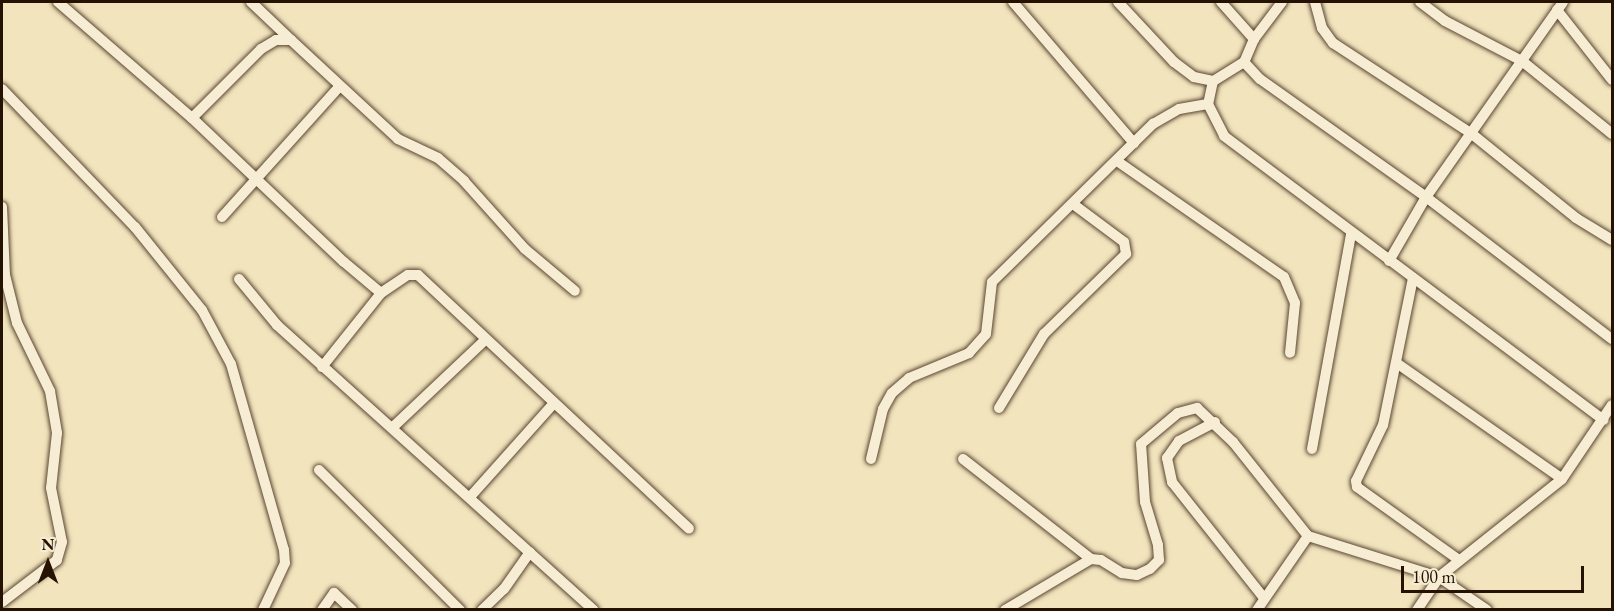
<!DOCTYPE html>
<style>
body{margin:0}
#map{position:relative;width:1614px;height:611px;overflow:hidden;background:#f2e4bd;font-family:"EB Garamond",serif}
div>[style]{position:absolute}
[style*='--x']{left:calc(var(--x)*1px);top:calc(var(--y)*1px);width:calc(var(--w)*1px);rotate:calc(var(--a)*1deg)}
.roads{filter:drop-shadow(0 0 2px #594631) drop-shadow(0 0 2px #594631)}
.street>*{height:10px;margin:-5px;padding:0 5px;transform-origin:5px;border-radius:5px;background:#f7edd4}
span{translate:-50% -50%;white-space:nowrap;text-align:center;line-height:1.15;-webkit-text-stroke:5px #f7edd4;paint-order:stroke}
.frame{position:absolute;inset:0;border:3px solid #261202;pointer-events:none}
.north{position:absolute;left:18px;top:533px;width:60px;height:60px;-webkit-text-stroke:4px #f7edd4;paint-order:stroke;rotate:0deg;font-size:16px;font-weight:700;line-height:24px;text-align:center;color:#261202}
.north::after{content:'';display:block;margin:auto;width:21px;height:27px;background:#261202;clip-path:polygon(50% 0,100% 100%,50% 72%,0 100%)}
.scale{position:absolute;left:1401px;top:566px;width:183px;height:27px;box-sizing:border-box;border:3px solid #261202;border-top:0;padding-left:8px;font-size:18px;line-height:21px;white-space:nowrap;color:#261202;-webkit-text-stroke:4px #f7edd4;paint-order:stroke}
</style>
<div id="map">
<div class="roads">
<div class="street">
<div style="--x:58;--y:2;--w:177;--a:40.9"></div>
<div style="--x:192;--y:118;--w:209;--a:43.5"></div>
<div style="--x:344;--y:262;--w:48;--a:40"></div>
<div style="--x:251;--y:2;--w:55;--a:43.5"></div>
<div style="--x:1013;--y:2;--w:186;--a:49.4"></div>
<div style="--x:1118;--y:2;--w:82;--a:47"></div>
<div style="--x:1174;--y:62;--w:25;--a:37"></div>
<div style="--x:1194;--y:77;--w:19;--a:12"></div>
<div style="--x:1221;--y:2;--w:50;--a:48.3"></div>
<div style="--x:1282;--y:2;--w:46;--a:127.1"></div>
<div style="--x:1254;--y:39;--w:25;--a:113"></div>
<div style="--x:1244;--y:62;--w:36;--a:148"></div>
<div style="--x:1213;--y:81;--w:24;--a:102"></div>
<div style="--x:1208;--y:104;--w:36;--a:63"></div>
<div style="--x:1224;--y:136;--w:474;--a:36.8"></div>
<div style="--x:1315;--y:2;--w:27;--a:75"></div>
<div style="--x:1322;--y:28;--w:19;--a:54"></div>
<div style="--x:1333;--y:43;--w:166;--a:33.2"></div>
<div style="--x:1472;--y:134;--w:134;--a:38.9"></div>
<div style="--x:1576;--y:218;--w:42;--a:31.4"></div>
<div style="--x:1420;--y:2;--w:31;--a:37"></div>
<div style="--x:1445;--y:21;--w:87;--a:27.5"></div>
<div style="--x:1522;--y:61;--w:116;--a:39"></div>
<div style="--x:1557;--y:10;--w:89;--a:51.8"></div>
<div style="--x:1244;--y:62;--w:23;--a:47"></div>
<div style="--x:1260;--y:79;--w:204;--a:35.4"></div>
<div style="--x:1426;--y:197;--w:234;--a:37.4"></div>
<div style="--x:2;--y:89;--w:192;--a:46.1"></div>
<div style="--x:135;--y:227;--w:107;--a:51.1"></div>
<div style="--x:202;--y:310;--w:61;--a:61.8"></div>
<div style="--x:231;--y:364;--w:193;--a:74.1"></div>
<div style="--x:284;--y:550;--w:13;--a:86"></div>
<div style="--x:285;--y:563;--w:52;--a:115.1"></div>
<div style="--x:192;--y:118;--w:98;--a:-45"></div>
<div style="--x:261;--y:49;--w:17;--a:-31"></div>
<div style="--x:276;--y:40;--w:15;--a:0"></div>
<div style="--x:291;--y:40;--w:146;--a:42.8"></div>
<div style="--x:398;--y:139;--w:44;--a:25.4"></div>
<div style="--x:438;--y:158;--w:35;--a:41"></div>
<div style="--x:464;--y:181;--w:91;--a:48.1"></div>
<div style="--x:525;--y:249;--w:65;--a:40"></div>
<div style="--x:1117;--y:161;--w:203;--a:34.8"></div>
<div style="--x:1284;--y:277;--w:28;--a:67"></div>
<div style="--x:1295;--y:303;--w:50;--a:95.7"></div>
<div style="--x:2;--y:207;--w:68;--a:87.5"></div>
<div style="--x:5;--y:275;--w:49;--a:76"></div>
<div style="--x:17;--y:323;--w:76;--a:64.1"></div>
<div style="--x:50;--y:391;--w:43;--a:80.5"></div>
<div style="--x:57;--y:433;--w:55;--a:96.2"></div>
<div style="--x:51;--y:488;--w:55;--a:78.5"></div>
<div style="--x:62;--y:542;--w:19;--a:106"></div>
<div style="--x:57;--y:560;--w:69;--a:142.6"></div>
<div style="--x:222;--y:217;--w:176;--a:-48"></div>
<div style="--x:1389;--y:261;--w:74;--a:-60"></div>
<div style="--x:1426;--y:197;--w:238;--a:-54.9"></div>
<div style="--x:1413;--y:278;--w:150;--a:101.5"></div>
<div style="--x:1383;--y:425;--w:62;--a:115.7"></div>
<div style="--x:1356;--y:481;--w:6;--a:81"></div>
<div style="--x:1357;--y:487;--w:125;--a:35.6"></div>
<div style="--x:239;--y:279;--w:60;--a:50.4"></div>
<div style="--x:277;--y:325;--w:426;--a:42"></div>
<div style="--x:1398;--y:364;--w:200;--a:35"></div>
<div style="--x:322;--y:367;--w:95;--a:-51.4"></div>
<div style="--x:381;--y:293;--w:32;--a:-34"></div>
<div style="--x:408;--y:275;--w:10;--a:0"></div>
<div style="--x:418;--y:275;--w:371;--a:43.1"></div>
<div style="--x:999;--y:408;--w:87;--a:-58.7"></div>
<div style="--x:1044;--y:334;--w:115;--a:-44.3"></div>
<div style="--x:1126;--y:254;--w:12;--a:-99"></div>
<div style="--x:1124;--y:242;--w:64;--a:-143.3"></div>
<div style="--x:1215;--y:422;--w:41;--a:152.2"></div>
<div style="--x:1179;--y:441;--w:21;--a:125"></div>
<div style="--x:1167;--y:458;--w:25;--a:78"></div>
<div style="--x:1172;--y:482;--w:148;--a:51.6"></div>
<div style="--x:392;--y:428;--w:129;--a:-43.4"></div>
<div style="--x:1312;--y:449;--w:219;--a:-79.7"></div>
<div style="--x:871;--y:459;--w:51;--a:-76.5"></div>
<div style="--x:883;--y:409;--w:18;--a:-61"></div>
<div style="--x:892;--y:393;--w:23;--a:-41"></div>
<div style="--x:909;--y:378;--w:65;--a:-22.6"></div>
<div style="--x:969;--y:353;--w:25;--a:-48"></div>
<div style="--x:986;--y:334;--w:52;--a:-83.4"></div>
<div style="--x:992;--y:282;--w:226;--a:-44.5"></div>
<div style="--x:1153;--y:124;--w:30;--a:-30"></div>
<div style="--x:1179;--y:109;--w:29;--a:-10"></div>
<div style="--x:963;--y:459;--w:162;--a:38"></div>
<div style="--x:319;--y:470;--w:199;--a:44.8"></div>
<div style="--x:470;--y:497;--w:126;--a:-48.2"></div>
<div style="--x:322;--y:610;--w:21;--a:-55"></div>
<div style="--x:334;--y:593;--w:25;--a:43"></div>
<div style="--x:482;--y:610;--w:30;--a:-44"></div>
<div style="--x:504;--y:589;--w:45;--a:-54.9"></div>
<div style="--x:1005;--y:610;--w:100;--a:-30.7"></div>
<div style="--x:1091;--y:559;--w:10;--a:6"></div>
<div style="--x:1101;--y:560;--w:25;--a:32"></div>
<div style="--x:1122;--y:573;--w:15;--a:8"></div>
<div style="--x:1137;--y:575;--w:14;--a:-25"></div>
<div style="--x:1150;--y:569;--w:13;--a:-45"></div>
<div style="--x:1159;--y:560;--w:15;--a:-94"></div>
<div style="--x:1158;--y:545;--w:45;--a:-106.8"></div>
<div style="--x:1145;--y:502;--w:58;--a:-93.9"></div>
<div style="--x:1141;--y:444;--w:48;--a:-40"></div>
<div style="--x:1178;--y:413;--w:20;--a:-15"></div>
<div style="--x:1197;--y:408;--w:50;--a:43.4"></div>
<div style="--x:1233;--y:442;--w:120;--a:51.4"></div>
<div style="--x:1308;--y:536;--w:137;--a:17.4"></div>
<div style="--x:1439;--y:577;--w:58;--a:34.5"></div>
<div style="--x:1257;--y:610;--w:90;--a:-55.4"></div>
<div style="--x:1417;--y:610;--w:40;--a:-56"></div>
<div style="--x:1439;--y:577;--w:157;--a:-38.5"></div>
<div style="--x:1562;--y:479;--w:89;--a:-56"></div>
</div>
</div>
<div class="frame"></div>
<div class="north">N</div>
<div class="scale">100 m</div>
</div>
